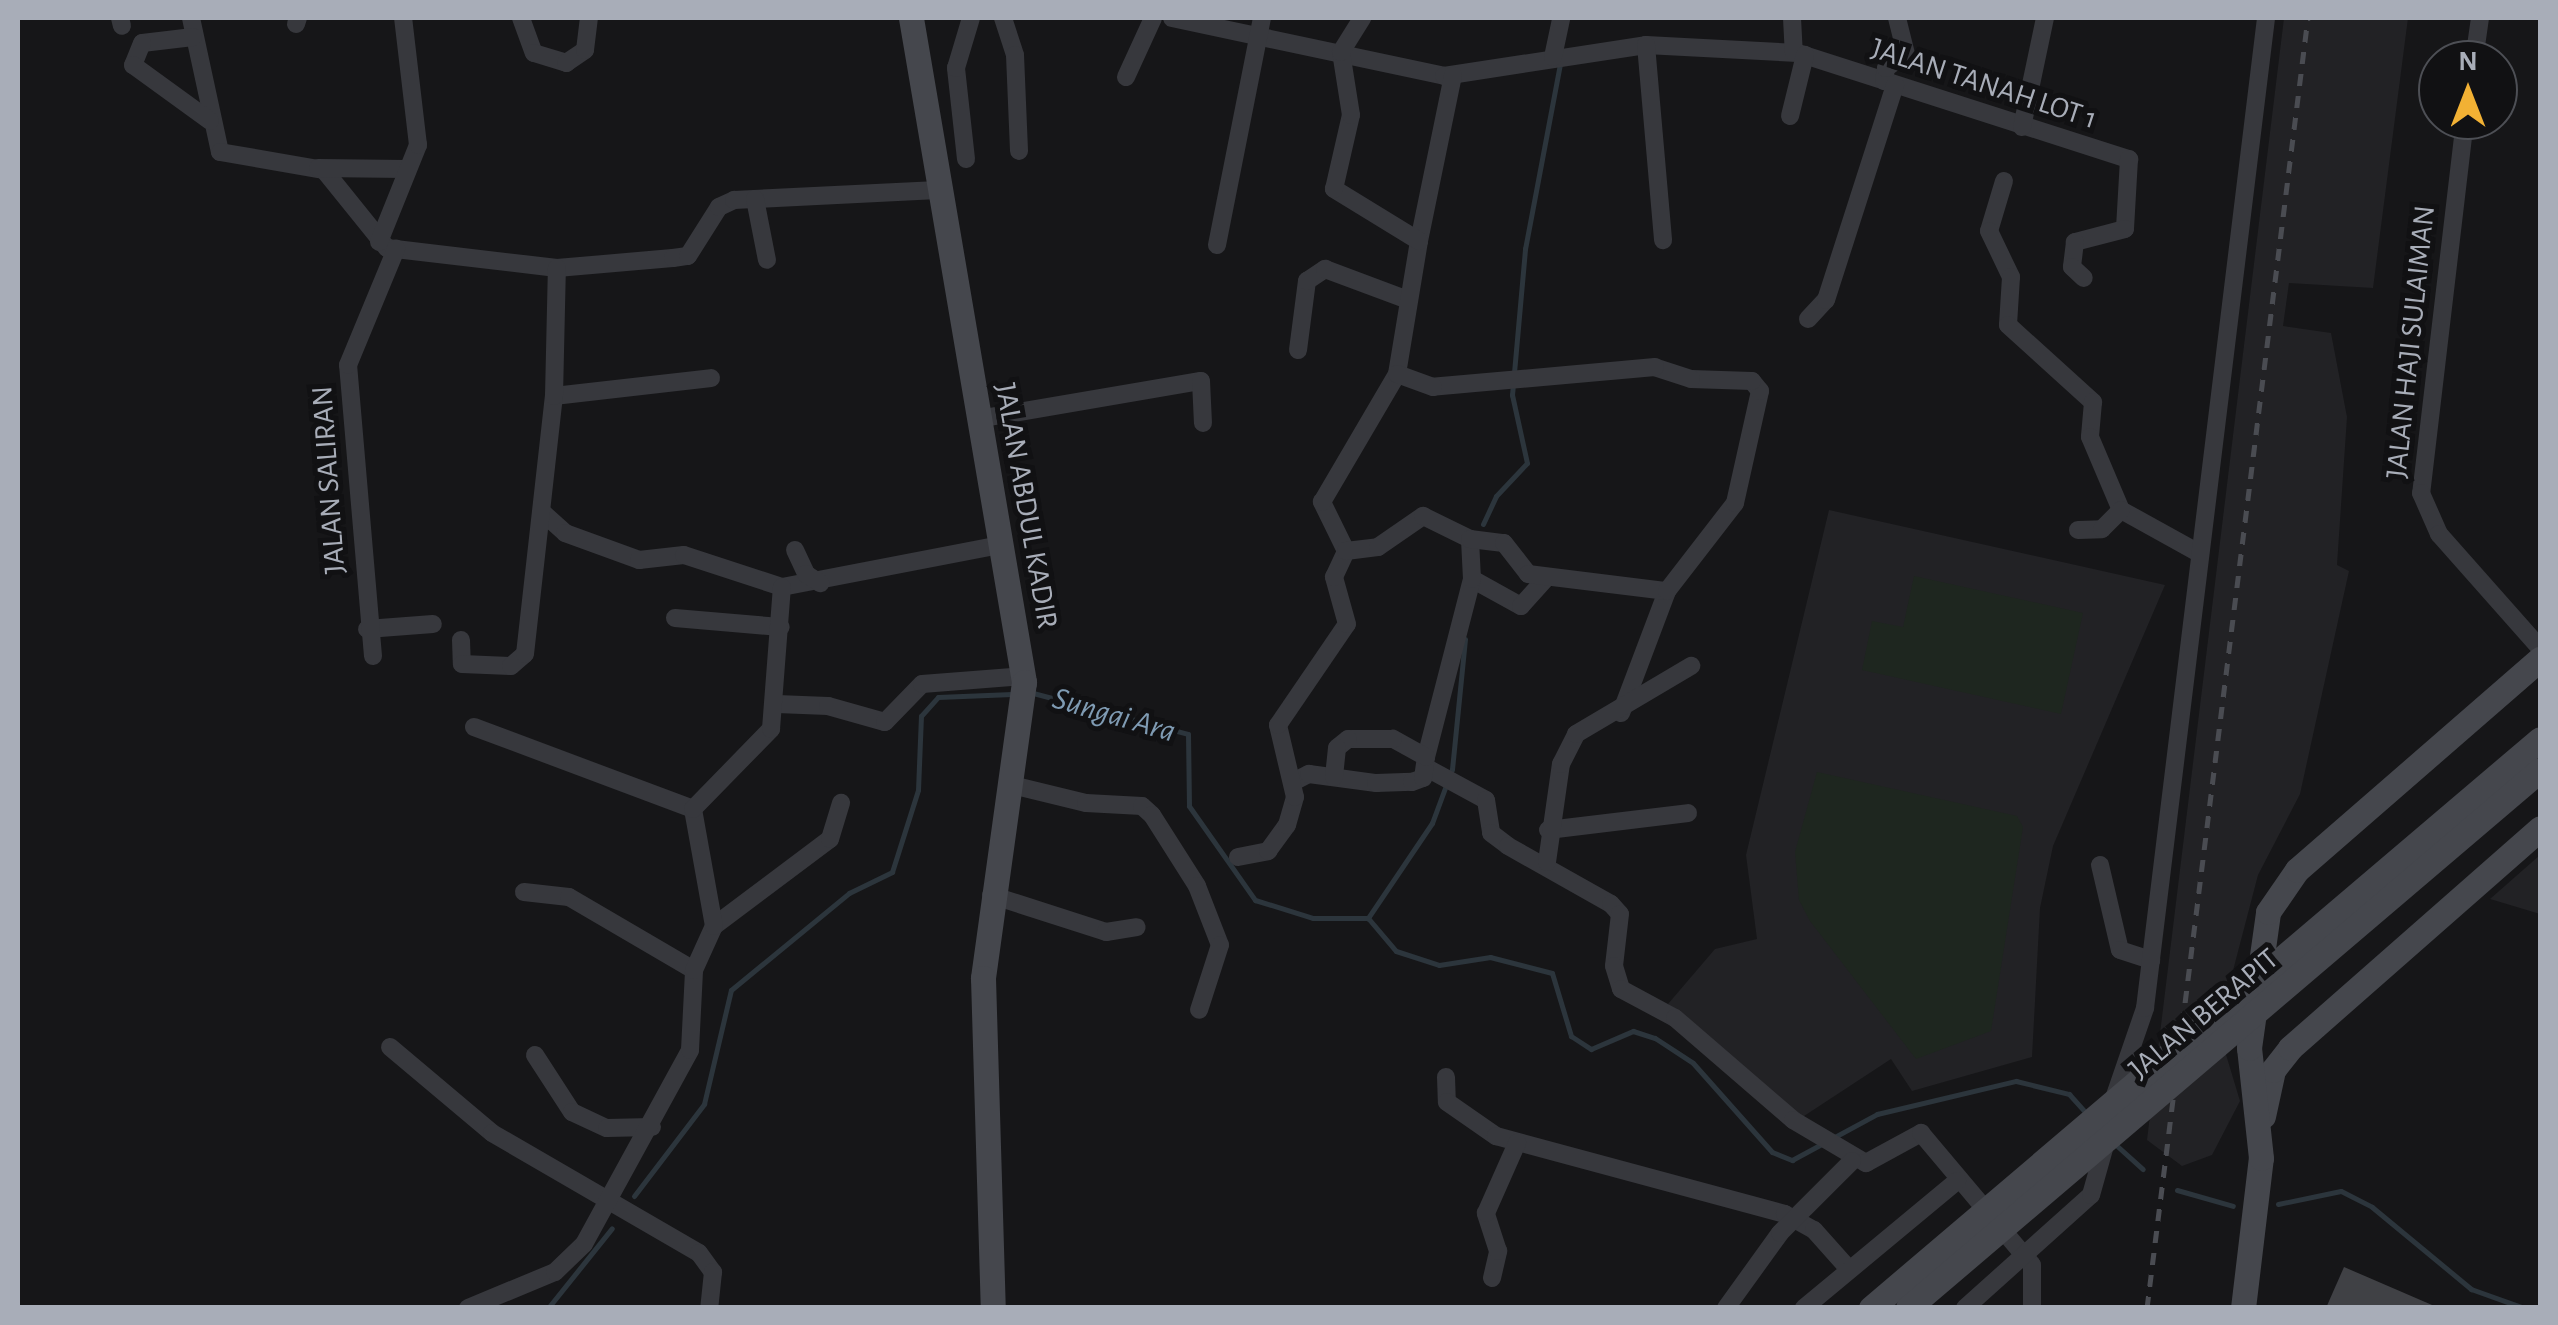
<!DOCTYPE html>
<style>
body{margin:0}
#map{position:relative;width:2558px;height:1325px;overflow:hidden;background:#161618;font-family:"Alegreya Sans",sans-serif}
div>[style]{position:absolute}
[style*='--x']{left:calc(var(--x)*1px);top:calc(var(--y)*1px);width:calc(var(--w)*1px);rotate:calc(var(--a)*1deg)}
.built>*{inset:0;background:#222225}
.green>*{inset:0;background:#1e261f}
.stream>*{height:5px;margin:-2.5px;padding:0 2.5px;transform-origin:2.5px;border-radius:2.5px;background:#2c353c}
.building>*{inset:0;background:#404145}
.street>*{height:18px;margin:-9px;padding:0 9px;transform-origin:9px;border-radius:9px;background:#37383d}
.secondary>*{height:25px;margin:-12.5px;padding:0 12.5px;transform-origin:12.5px;border-radius:12.5px;background:#45474d}
.rail>*{height:5px;margin-top:-2.5px;transform-origin:0;background:repeating-linear-gradient(90deg,#4a4c52 0 12px,transparent 0 22px)}
.secondary-bridge>*{height:25px;margin:-12.5px;padding:0 12.5px;transform-origin:12.5px;border-radius:12.5px;background:#45474d}
span{translate:-50% -50%;white-space:nowrap;text-align:center;line-height:1.15;-webkit-text-stroke:10px #111113;paint-order:stroke}
.street-label{font-size:30px;color:#a8adb8}
.water-label{font-size:32px;color:#7f9bb3;font-style:italic}
.frame{position:absolute;inset:0;border:20px solid #a8adb8;pointer-events:none}
.north{position:absolute;left:2418px;top:40px;width:100px;height:100px;box-sizing:border-box;background:#111113;border:2px solid #4d4f55;border-radius:50%;rotate:0deg;font-size:28px;font-weight:700;line-height:40px;text-align:center;color:#a8adb8}
.north::after{content:'';display:block;margin:auto;width:35px;height:45px;background:#f2b134;clip-path:polygon(50% 0,100% 100%,50% 72%,0 100%)}
</style>
<div id="map">
<div class="built">
<div style="clip-path:polygon(2284px 18px,2408px 18px,2373px 288px,2289px 283px,2283px 326px,2331px 333px,2347px 417px,2337px 565px,2349px 571px,2300px 794px,2258px 875px,2218px 1028px,2240px 1101px,2212px 1155px,2182px 1166px,2147px 1140px)"></div>
<div style="clip-path:polygon(1829px 510px,2165px 585px,2053px 846px,2040px 908px,2032px 1057px,1912px 1091px,1891px 1059px,1801px 1118px,1668px 1004px,1715px 949px,1757px 939px,1746px 855px)"></div>
<div style="clip-path:polygon(2540px 855px,2540px 914px,2490px 899px)"></div>
</div>
<div class="green">
<div style="clip-path:polygon(1914px 576px,2083px 613px,2061px 714px,1862px 670px,1872px 621px,1903px 627px)"></div>
<div style="clip-path:polygon(1817px 772px,2017px 816px,2023px 827px,1991px 1031px,1916px 1059px,1810px 921px,1799px 900px,1795px 852px)"></div>
</div>
<div class="stream">
<div style="--x:1483;--y:524;--w:31;--a:-65"></div>
<div style="--x:1496;--y:496;--w:45;--a:-46.8"></div>
<div style="--x:1527;--y:463;--w:70;--a:-102.4"></div>
<div style="--x:1512;--y:395;--w:147;--a:-84.9"></div>
<div style="--x:1525;--y:249;--w:188;--a:-79.3"></div>
<div style="--x:1465;--y:639;--w:131;--a:95.7"></div>
<div style="--x:1452;--y:769;--w:58;--a:110.3"></div>
<div style="--x:1432;--y:823;--w:115;--a:124"></div>
<div style="--x:1368;--y:918;--w:43;--a:49.7"></div>
<div style="--x:1396;--y:951;--w:45;--a:18"></div>
<div style="--x:1439;--y:965;--w:52;--a:-8.9"></div>
<div style="--x:1490;--y:957;--w:64;--a:14.5"></div>
<div style="--x:1552;--y:973;--w:66;--a:73.2"></div>
<div style="--x:1571;--y:1036;--w:24;--a:33"></div>
<div style="--x:1591;--y:1049;--w:46;--a:-23.2"></div>
<div style="--x:1633;--y:1031;--w:23;--a:18"></div>
<div style="--x:1655;--y:1038;--w:45;--a:33.3"></div>
<div style="--x:1693;--y:1063;--w:119;--a:48.4"></div>
<div style="--x:1772;--y:1152;--w:22;--a:22"></div>
<div style="--x:1792;--y:1160;--w:97;--a:-28.4"></div>
<div style="--x:1877;--y:1114;--w:143;--a:-13.4"></div>
<div style="--x:2016;--y:1081;--w:55;--a:13.8"></div>
<div style="--x:2069;--y:1094;--w:28;--a:48"></div>
<div style="--x:1033;--y:693;--w:160;--a:14.8"></div>
<div style="--x:1188;--y:734;--w:72;--a:89.2"></div>
<div style="--x:1189;--y:806;--w:115;--a:54.9"></div>
<div style="--x:1255;--y:900;--w:61;--a:17.2"></div>
<div style="--x:1313;--y:918;--w:55;--a:0"></div>
<div style="--x:2116;--y:1145;--w:36;--a:42"></div>
<div style="--x:2177;--y:1190;--w:58;--a:15.9"></div>
<div style="--x:634;--y:1196;--w:116;--a:-52.7"></div>
<div style="--x:704;--y:1104;--w:117;--a:-76.7"></div>
<div style="--x:731;--y:990;--w:153;--a:-39.4"></div>
<div style="--x:849;--y:893;--w:48;--a:-26"></div>
<div style="--x:892;--y:872;--w:86;--a:-72.4"></div>
<div style="--x:918;--y:790;--w:74;--a:-87.7"></div>
<div style="--x:921;--y:716;--w:25;--a:-48"></div>
<div style="--x:938;--y:697;--w:74;--a:-2.3"></div>
<div style="--x:2278;--y:1204;--w:64;--a:-11.7"></div>
<div style="--x:2341;--y:1191;--w:35;--a:27"></div>
<div style="--x:2372;--y:1207;--w:129;--a:39.6"></div>
<div style="--x:2471;--y:1289;--w:56;--a:19.7"></div>
<div style="--x:548;--y:1308;--w:102;--a:-51.3"></div>
</div>
<div class="building">
<div style="clip-path:polygon(2344px 1267px,2439px 1308px,2326px 1308px)"></div>
</div>
<div class="street">
<div style="--x:120;--y:18;--w:8;--a:76"></div>
<div style="--x:191;--y:18;--w:137;--a:77.8"></div>
<div style="--x:220;--y:152;--w:106;--a:9.8"></div>
<div style="--x:324;--y:170;--w:100;--a:51.1"></div>
<div style="--x:387;--y:248;--w:171;--a:6.7"></div>
<div style="--x:557;--y:268;--w:116;--a:-4.9"></div>
<div style="--x:673;--y:258;--w:15;--a:-8"></div>
<div style="--x:688;--y:256;--w:58;--a:-57.7"></div>
<div style="--x:719;--y:207;--w:17;--a:-25"></div>
<div style="--x:734;--y:200;--w:204;--a:-2.8"></div>
<div style="--x:521;--y:18;--w:37;--a:70"></div>
<div style="--x:534;--y:53;--w:34;--a:17"></div>
<div style="--x:566;--y:63;--w:23;--a:-34"></div>
<div style="--x:585;--y:50;--w:32;--a:-83"></div>
<div style="--x:1003;--y:18;--w:39;--a:72"></div>
<div style="--x:1015;--y:55;--w:96;--a:87.6"></div>
<div style="--x:1172;--y:18;--w:278;--a:12"></div>
<div style="--x:1444;--y:76;--w:204;--a:-8.7"></div>
<div style="--x:1646;--y:45;--w:152;--a:3"></div>
<div style="--x:1798;--y:53;--w:348;--a:17.8"></div>
<div style="--x:2129;--y:159;--w:70;--a:93.3"></div>
<div style="--x:2125;--y:229;--w:52;--a:165.4"></div>
<div style="--x:2075;--y:242;--w:25;--a:97"></div>
<div style="--x:2072;--y:267;--w:16;--a:43"></div>
<div style="--x:1792;--y:18;--w:34;--a:87"></div>
<div style="--x:296;--y:24;--w:6;--a:-72"></div>
<div style="--x:193;--y:37;--w:51;--a:173.3"></div>
<div style="--x:142;--y:43;--w:24;--a:112"></div>
<div style="--x:133;--y:65;--w:95;--a:36"></div>
<div style="--x:1646;--y:45;--w:196;--a:85"></div>
<div style="--x:1553;--y:57;--w:40;--a:-78"></div>
<div style="--x:2474;--y:60;--w:42;--a:-81.9"></div>
<div style="--x:1126;--y:77;--w:65;--a:-65.4"></div>
<div style="--x:1884;--y:81;--w:13;--a:-81"></div>
<div style="--x:1886;--y:68;--w:24;--a:-35"></div>
<div style="--x:1906;--y:54;--w:37;--a:-104"></div>
<div style="--x:1790;--y:116;--w:63;--a:-76.2"></div>
<div style="--x:2465;--y:120;--w:376;--a:96.7"></div>
<div style="--x:2421;--y:493;--w:45;--a:66.3"></div>
<div style="--x:2439;--y:534;--w:152;--a:48.5"></div>
<div style="--x:2022;--y:127;--w:111;--a:-78.1"></div>
<div style="--x:966;--y:159;--w:92;--a:-96.3"></div>
<div style="--x:956;--y:68;--w:52;--a:-73.3"></div>
<div style="--x:318;--y:168;--w:88;--a:0.7"></div>
<div style="--x:2004;--y:181;--w:52;--a:106.7"></div>
<div style="--x:1989;--y:231;--w:51;--a:64.4"></div>
<div style="--x:2011;--y:277;--w:48;--a:93.6"></div>
<div style="--x:2008;--y:325;--w:115;--a:42.2"></div>
<div style="--x:2093;--y:402;--w:35;--a:95"></div>
<div style="--x:2090;--y:437;--w:79;--a:67"></div>
<div style="--x:2121;--y:510;--w:85;--a:29"></div>
<div style="--x:755;--y:199;--w:62;--a:78.9"></div>
<div style="--x:1419;--y:241;--w:169;--a:-78.4"></div>
<div style="--x:379;--y:242;--w:105;--a:-68.1"></div>
<div style="--x:418;--y:145;--w:128;--a:-96.7"></div>
<div style="--x:1217;--y:245;--w:231;--a:-78.8"></div>
<div style="--x:1808;--y:319;--w:26;--a:-47"></div>
<div style="--x:1826;--y:300;--w:226;--a:-72.2"></div>
<div style="--x:1298;--y:350;--w:70;--a:-82.6"></div>
<div style="--x:1307;--y:281;--w:22;--a:-34"></div>
<div style="--x:1325;--y:269;--w:89;--a:20.5"></div>
<div style="--x:554;--y:396;--w:158;--a:-6.5"></div>
<div style="--x:978;--y:419;--w:226;--a:-9.7"></div>
<div style="--x:1201;--y:381;--w:42;--a:87.3"></div>
<div style="--x:542;--y:512;--w:31;--a:42"></div>
<div style="--x:565;--y:533;--w:79;--a:20"></div>
<div style="--x:639;--y:560;--w:45;--a:-6.3"></div>
<div style="--x:684;--y:555;--w:103;--a:18.1"></div>
<div style="--x:782;--y:587;--w:222;--a:-10.9"></div>
<div style="--x:2078;--y:530;--w:24;--a:-2"></div>
<div style="--x:2102;--y:529;--w:27;--a:-45"></div>
<div style="--x:795;--y:550;--w:26;--a:65"></div>
<div style="--x:806;--y:574;--w:17;--a:33"></div>
<div style="--x:1346;--y:551;--w:55;--a:-116.1"></div>
<div style="--x:1322;--y:502;--w:148;--a:-59.6"></div>
<div style="--x:1397;--y:374;--w:135;--a:-80.6"></div>
<div style="--x:1419;--y:241;--w:100;--a:-148.5"></div>
<div style="--x:1334;--y:189;--w:76;--a:-77.1"></div>
<div style="--x:1351;--y:115;--w:64;--a:-99"></div>
<div style="--x:1341;--y:52;--w:40;--a:-58"></div>
<div style="--x:1472;--y:579;--w:56;--a:28.9"></div>
<div style="--x:1521;--y:606;--w:36;--a:-48"></div>
<div style="--x:675;--y:618;--w:106;--a:4.9"></div>
<div style="--x:367;--y:629;--w:66;--a:-4.3"></div>
<div style="--x:461;--y:640;--w:24;--a:88"></div>
<div style="--x:462;--y:664;--w:49;--a:2.3"></div>
<div style="--x:511;--y:666;--w:18;--a:-41"></div>
<div style="--x:525;--y:654;--w:260;--a:-83.6"></div>
<div style="--x:554;--y:396;--w:128;--a:-88.7"></div>
<div style="--x:373;--y:656;--w:292;--a:-94.9"></div>
<div style="--x:348;--y:365;--w:126;--a:-67.5"></div>
<div style="--x:777;--y:704;--w:51;--a:2.2"></div>
<div style="--x:828;--y:706;--w:59;--a:15.7"></div>
<div style="--x:885;--y:722;--w:53;--a:-45.8"></div>
<div style="--x:922;--y:684;--w:101;--a:-4.5"></div>
<div style="--x:1621;--y:713;--w:130;--a:-69.3"></div>
<div style="--x:474;--y:727;--w:234;--a:20.5"></div>
<div style="--x:1426;--y:757;--w:184;--a:-75.5"></div>
<div style="--x:1472;--y:579;--w:40;--a:-92.9"></div>
<div style="--x:1427;--y:768;--w:67;--a:28.5"></div>
<div style="--x:1486;--y:800;--w:33;--a:81"></div>
<div style="--x:1491;--y:833;--w:21;--a:37"></div>
<div style="--x:1508;--y:846;--w:118;--a:29.4"></div>
<div style="--x:1611;--y:904;--w:13;--a:48"></div>
<div style="--x:1620;--y:914;--w:52;--a:96.6"></div>
<div style="--x:1614;--y:966;--w:24;--a:73"></div>
<div style="--x:1621;--y:989;--w:61;--a:28.2"></div>
<div style="--x:1675;--y:1018;--w:156;--a:40.8"></div>
<div style="--x:1793;--y:1120;--w:85;--a:30.5"></div>
<div style="--x:1866;--y:1163;--w:63;--a:-28.6"></div>
<div style="--x:1921;--y:1133;--w:172;--a:49.9"></div>
<div style="--x:2032;--y:1265;--w:43;--a:90"></div>
<div style="--x:1293;--y:782;--w:18;--a:-27"></div>
<div style="--x:1309;--y:774;--w:68;--a:7.7"></div>
<div style="--x:1376;--y:783;--w:36;--a:-2"></div>
<div style="--x:1412;--y:782;--w:12;--a:-20"></div>
<div style="--x:1423;--y:778;--w:21;--a:-82"></div>
<div style="--x:1426;--y:757;--w:38;--a:-151"></div>
<div style="--x:1393;--y:739;--w:45;--a:180"></div>
<div style="--x:1348;--y:739;--w:14;--a:141"></div>
<div style="--x:1337;--y:748;--w:29;--a:96"></div>
<div style="--x:1012;--y:785;--w:76;--a:13.7"></div>
<div style="--x:1086;--y:803;--w:56;--a:3.1"></div>
<div style="--x:1142;--y:806;--w:13;--a:42"></div>
<div style="--x:1152;--y:815;--w:84;--a:57.6"></div>
<div style="--x:1197;--y:886;--w:63;--a:68.7"></div>
<div style="--x:1220;--y:945;--w:68;--a:107.9"></div>
<div style="--x:1548;--y:830;--w:141;--a:-6.9"></div>
<div style="--x:1238;--y:857;--w:31;--a:-11"></div>
<div style="--x:1268;--y:851;--w:32;--a:-54"></div>
<div style="--x:1287;--y:825;--w:29;--a:-74"></div>
<div style="--x:1295;--y:797;--w:74;--a:-103.3"></div>
<div style="--x:1278;--y:725;--w:122;--a:-55.7"></div>
<div style="--x:1347;--y:624;--w:49;--a:-105.5"></div>
<div style="--x:1334;--y:577;--w:29;--a:-65"></div>
<div style="--x:1346;--y:551;--w:32;--a:-7"></div>
<div style="--x:1378;--y:547;--w:55;--a:-34.6"></div>
<div style="--x:1423;--y:516;--w:52;--a:26.1"></div>
<div style="--x:1470;--y:539;--w:34;--a:7"></div>
<div style="--x:1504;--y:543;--w:39;--a:52"></div>
<div style="--x:1528;--y:574;--w:140;--a:7"></div>
<div style="--x:1667;--y:591;--w:111;--a:-52.3"></div>
<div style="--x:1735;--y:503;--w:115;--a:-77.4"></div>
<div style="--x:1760;--y:391;--w:13;--a:-129"></div>
<div style="--x:1752;--y:381;--w:61;--a:-178.1"></div>
<div style="--x:1691;--y:379;--w:38;--a:-162"></div>
<div style="--x:1655;--y:367;--w:223;--a:174.9"></div>
<div style="--x:1433;--y:387;--w:38;--a:-160"></div>
<div style="--x:1547;--y:862;--w:99;--a:-81.9"></div>
<div style="--x:1561;--y:764;--w:34;--a:-63"></div>
<div style="--x:1576;--y:734;--w:134;--a:-30.6"></div>
<div style="--x:2100;--y:865;--w:87;--a:76.8"></div>
<div style="--x:2120;--y:950;--w:33;--a:18"></div>
<div style="--x:524;--y:892;--w:45;--a:6.3"></div>
<div style="--x:569;--y:897;--w:145;--a:30.3"></div>
<div style="--x:991;--y:895;--w:121;--a:17.8"></div>
<div style="--x:1106;--y:932;--w:31;--a:-9"></div>
<div style="--x:714;--y:926;--w:145;--a:-36.9"></div>
<div style="--x:830;--y:839;--w:38;--a:-73"></div>
<div style="--x:390;--y:1047;--w:133;--a:40.1"></div>
<div style="--x:492;--y:1133;--w:239;--a:30.1"></div>
<div style="--x:699;--y:1253;--w:24;--a:54"></div>
<div style="--x:713;--y:1272;--w:36;--a:96"></div>
<div style="--x:535;--y:1055;--w:68;--a:57"></div>
<div style="--x:572;--y:1112;--w:38;--a:25"></div>
<div style="--x:607;--y:1128;--w:45;--a:-1.3"></div>
<div style="--x:1446;--y:1077;--w:25;--a:88"></div>
<div style="--x:1447;--y:1102;--w:60;--a:34.8"></div>
<div style="--x:1496;--y:1136;--w:299;--a:15.1"></div>
<div style="--x:1785;--y:1214;--w:33;--a:29"></div>
<div style="--x:1814;--y:1230;--w:50;--a:48.3"></div>
<div style="--x:2111;--y:1107;--w:105;--a:-71"></div>
<div style="--x:2145;--y:1008;--w:997;--a:-83.03"></div>
<div style="--x:1492;--y:1278;--w:28;--a:-77"></div>
<div style="--x:1498;--y:1251;--w:40;--a:-108"></div>
<div style="--x:1486;--y:1213;--w:77;--a:-66.1"></div>
<div style="--x:468;--y:1308;--w:94;--a:-22.5"></div>
<div style="--x:555;--y:1272;--w:40;--a:-44"></div>
<div style="--x:584;--y:1244;--w:221;--a:-61.3"></div>
<div style="--x:690;--y:1050;--w:80;--a:-87.1"></div>
<div style="--x:694;--y:970;--w:48;--a:-65.6"></div>
<div style="--x:714;--y:926;--w:119;--a:-100.2"></div>
<div style="--x:693;--y:809;--w:112;--a:-45.7"></div>
<div style="--x:771;--y:729;--w:142;--a:-85.6"></div>
<div style="--x:1726;--y:1308;--w:92;--a:-54.2"></div>
<div style="--x:1780;--y:1233;--w:102;--a:-45"></div>
<div style="--x:1804;--y:1308;--w:199;--a:-39.7"></div>
<div style="--x:1965;--y:1308;--w:169;--a:-41.9"></div>
<div style="--x:2091;--y:1195;--w:59;--a:-74.3"></div>
</div>
<div class="secondary">
<div style="--x:911;--y:18;--w:674;--a:80.34"></div>
<div style="--x:1024;--y:682;--w:299;--a:97.9"></div>
<div style="--x:983;--y:978;--w:330;--a:88.3"></div>
<div style="--x:2263;--y:1116;--w:47;--a:-77.7"></div>
<div style="--x:2273;--y:1070;--w:28;--a:-52"></div>
<div style="--x:2290;--y:1048;--w:333;--a:-41.3"></div>
<div style="--x:2243;--y:1308;--w:151;--a:-83.2"></div>
<div style="--x:2261;--y:1158;--w:111;--a:-96.2"></div>
<div style="--x:2249;--y:1048;--w:137;--a:-82"></div>
<div style="--x:2268;--y:912;--w:51;--a:-55.4"></div>
<div style="--x:2297;--y:870;--w:322;--a:-41"></div>
</div>
<div class="rail">
<div style="--x:2147;--y:1308;--w:1300;--a:-82.89"></div>
</div>
<div class="secondary-bridge">
<div style="--x:1871;--y:1308;--w:878;--a:-40.38"></div>
<div style="--x:1908;--y:1308;--w:830;--a:-40.41"></div>
</div>
<div class="street-label">
<span style="left:1984px;top:84px;rotate:18deg">JALAN TANAH LOT 1</span>
<span style="left:2411px;top:342px;rotate:-84deg">JALAN HAJI SULAIMAN</span>
<span style="left:329px;top:480px;rotate:-94deg">JALAN SALIRAN</span>
<span style="left:1026px;top:506px;rotate:80deg">JALAN ABDUL KADIR</span>
<span style="left:2204px;top:1014px;rotate:-40deg">JALAN BERAPIT</span>
</div>
<div class="water-label">
<span style="left:1114px;top:715px;rotate:16deg">Sungai Ara</span>
</div>
<div class="frame"></div>
<div class="north">N</div>
</div>
